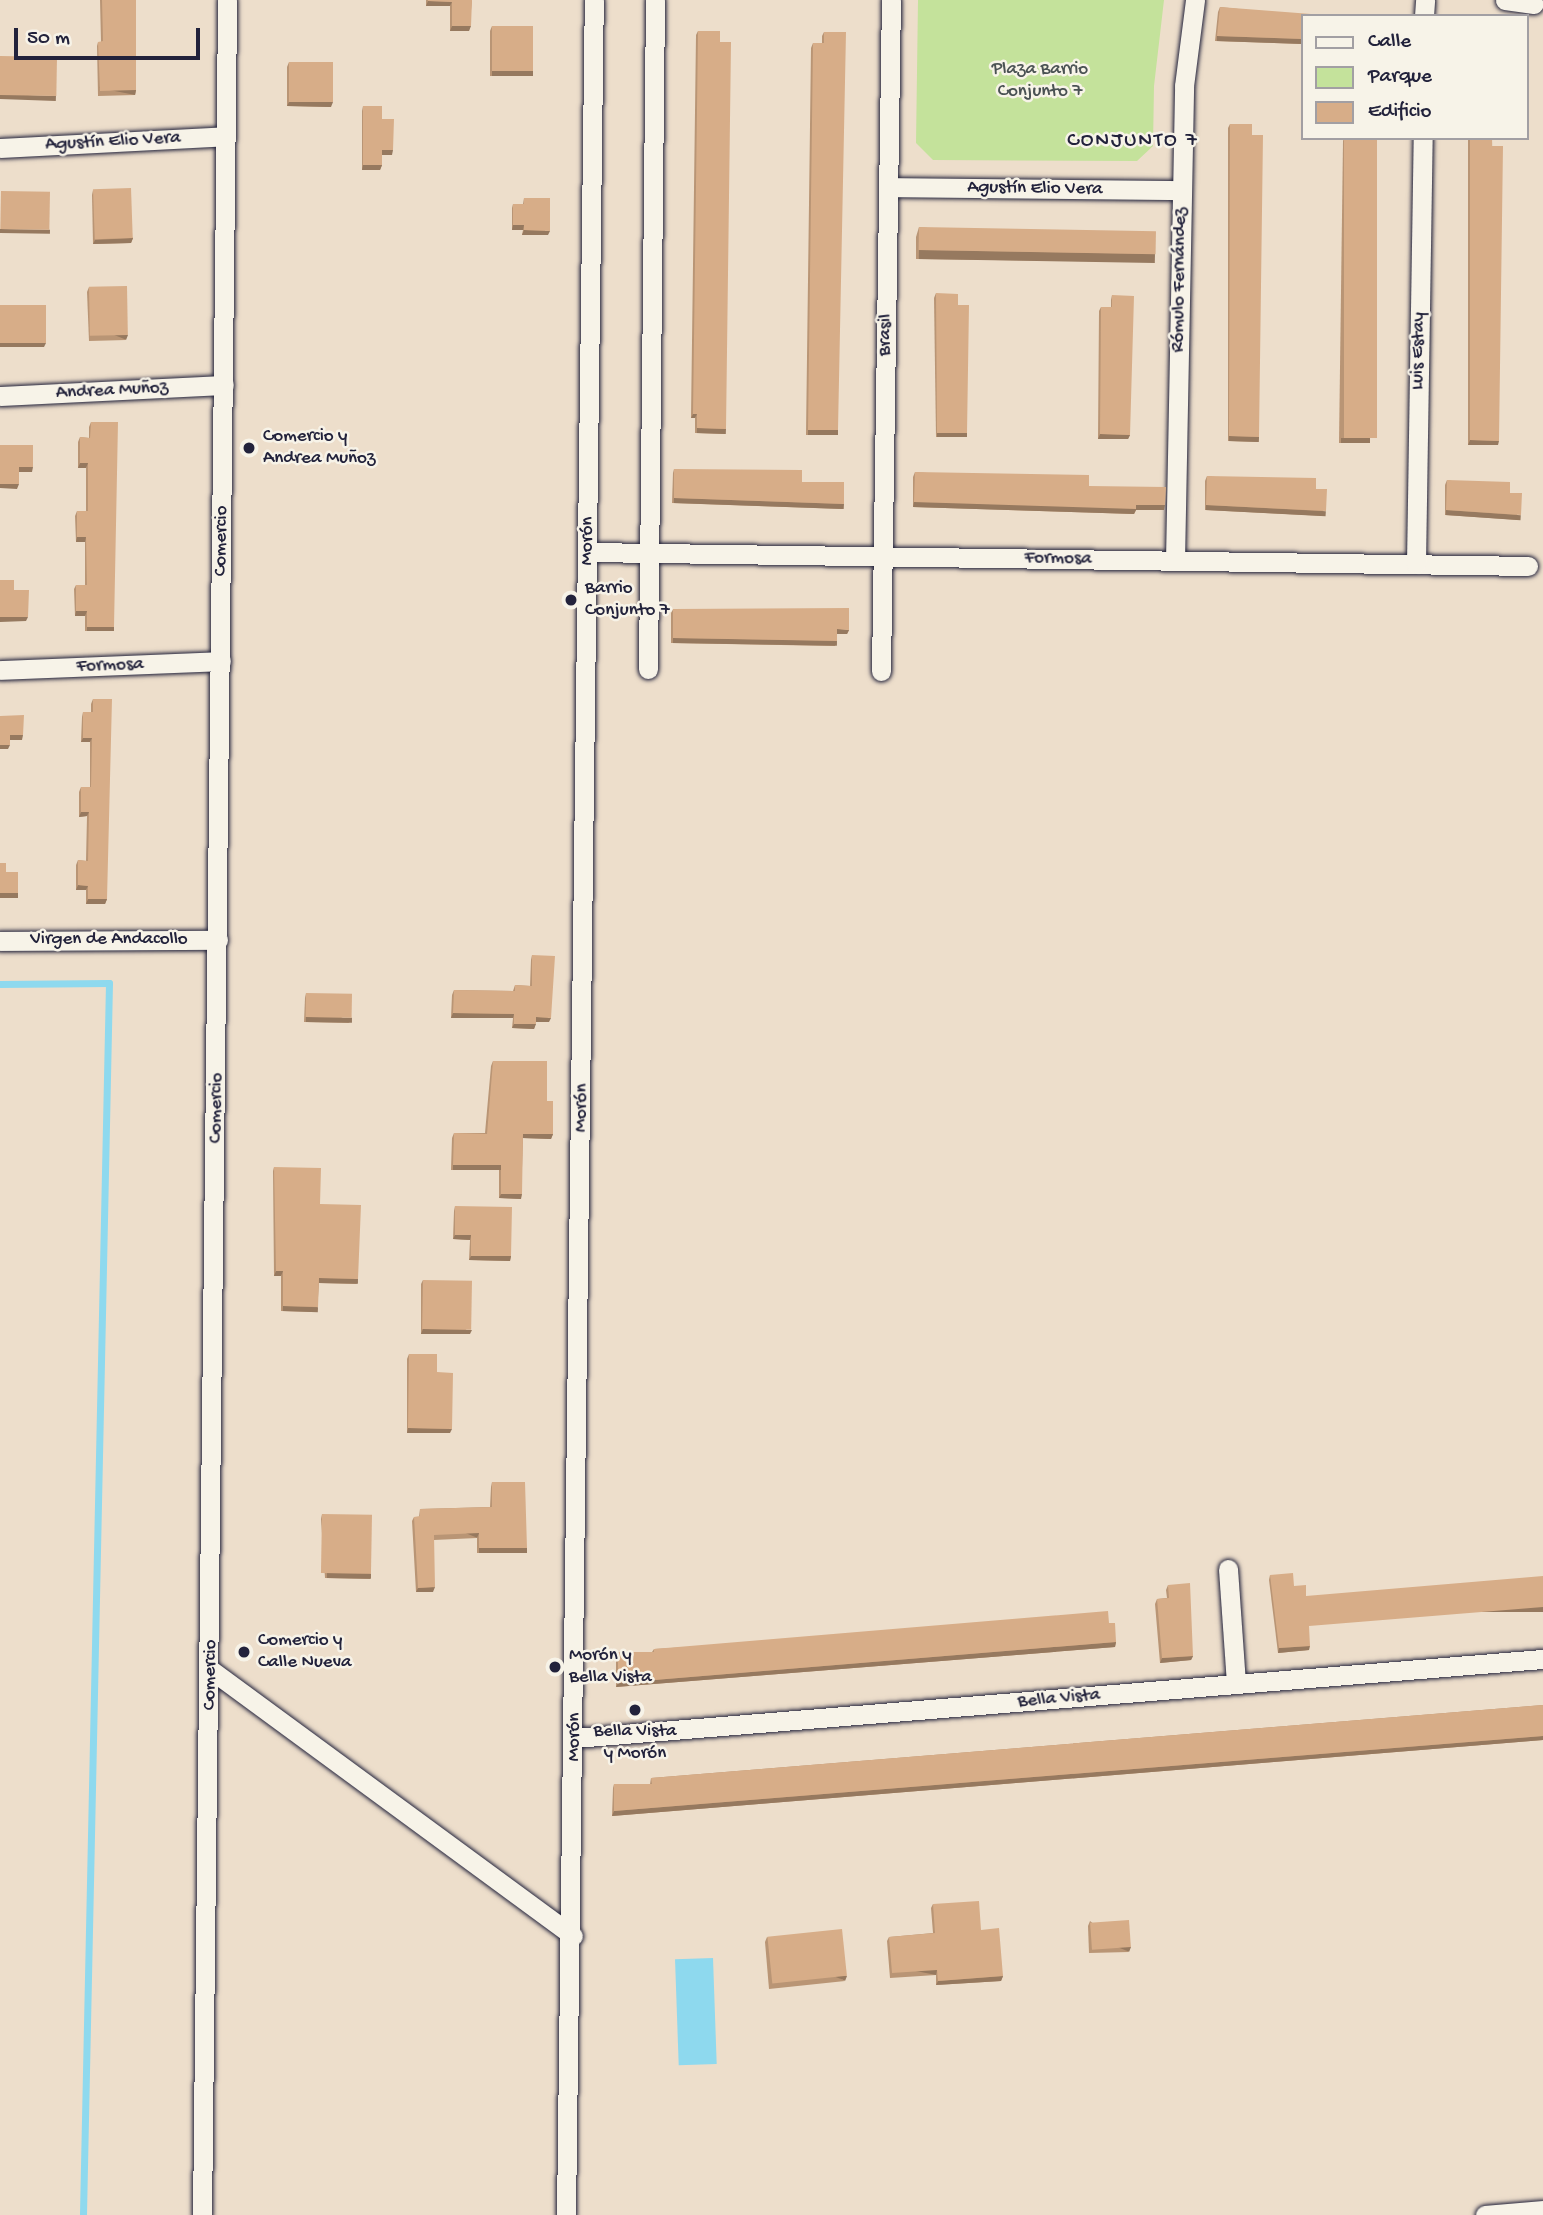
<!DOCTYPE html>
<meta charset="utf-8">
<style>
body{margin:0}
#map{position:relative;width:1543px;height:2215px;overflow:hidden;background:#eddecb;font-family:"Gochi Hand",sans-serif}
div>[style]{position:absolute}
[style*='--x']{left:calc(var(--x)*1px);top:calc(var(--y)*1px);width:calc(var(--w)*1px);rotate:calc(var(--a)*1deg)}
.green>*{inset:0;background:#c4e29b}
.water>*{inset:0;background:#8ed9ee;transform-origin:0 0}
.stream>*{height:7px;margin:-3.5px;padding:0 3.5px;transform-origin:3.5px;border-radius:3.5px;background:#8ed9ee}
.roads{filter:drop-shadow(0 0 2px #22223b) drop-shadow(0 0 2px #22223b)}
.street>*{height:19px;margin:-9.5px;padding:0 9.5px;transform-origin:9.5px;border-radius:9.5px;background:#f7f3e8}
.wall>*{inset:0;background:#b99575}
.shaded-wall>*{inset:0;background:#96795f;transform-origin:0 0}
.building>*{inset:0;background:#d7ad88;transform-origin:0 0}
.dots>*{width:19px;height:19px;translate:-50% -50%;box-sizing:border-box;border:4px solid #f7f3e8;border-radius:50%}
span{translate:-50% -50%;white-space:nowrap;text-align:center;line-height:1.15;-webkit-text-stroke:5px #f7f3e8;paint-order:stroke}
.park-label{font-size:19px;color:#4a5253}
.street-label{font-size:19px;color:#22223b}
.poi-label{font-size:19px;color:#22223b}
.left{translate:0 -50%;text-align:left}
.neighbourhood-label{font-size:21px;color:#22223b;letter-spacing:2px}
.legend{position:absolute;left:1301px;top:14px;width:228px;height:126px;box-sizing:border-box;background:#f7f3e8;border:2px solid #a29fa3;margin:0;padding:9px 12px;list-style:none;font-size:21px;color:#22223b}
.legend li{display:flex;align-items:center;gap:14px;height:35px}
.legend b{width:35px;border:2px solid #a29fa3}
.scale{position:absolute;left:14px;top:28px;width:186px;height:32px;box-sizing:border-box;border:4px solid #22223b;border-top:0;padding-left:9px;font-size:21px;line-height:24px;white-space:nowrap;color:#22223b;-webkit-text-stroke:5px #f7f3e8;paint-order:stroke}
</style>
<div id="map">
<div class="green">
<div style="clip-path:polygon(918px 0,1164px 0,1154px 86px,1153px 146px,1137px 161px,933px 160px,916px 143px)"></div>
</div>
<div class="water">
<div style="left:713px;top:1958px;width:106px;height:38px;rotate:88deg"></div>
</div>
<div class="stream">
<div style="--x:0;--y:984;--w:109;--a:-0.5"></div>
<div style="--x:109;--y:983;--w:1232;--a:91.21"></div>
</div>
<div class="roads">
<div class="street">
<div style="--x:1505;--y:0;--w:29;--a:8"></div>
<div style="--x:1424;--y:16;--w:16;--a:-86"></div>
<div style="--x:0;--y:148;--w:226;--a:-3"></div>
<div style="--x:888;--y:187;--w:294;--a:0.6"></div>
<div style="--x:0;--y:396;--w:224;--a:-2.8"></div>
<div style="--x:588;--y:552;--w:940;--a:0.85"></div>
<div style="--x:1175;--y:561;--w:475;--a:-88.9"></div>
<div style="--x:1184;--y:86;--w:87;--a:-82.7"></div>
<div style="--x:1416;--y:564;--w:426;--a:-89.1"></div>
<div style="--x:648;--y:669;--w:669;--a:-89.4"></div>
<div style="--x:0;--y:670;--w:221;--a:-2.3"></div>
<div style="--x:881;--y:671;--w:671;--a:-89.15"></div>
<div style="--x:0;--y:941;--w:218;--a:-0.3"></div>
<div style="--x:1228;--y:1569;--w:115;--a:86"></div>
<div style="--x:211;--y:1670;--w:449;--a:36.3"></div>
<div style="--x:575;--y:1738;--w:971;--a:-4.67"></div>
<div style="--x:202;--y:2215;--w:2215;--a:-89.35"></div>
<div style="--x:566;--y:2215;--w:2215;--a:-89.28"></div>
<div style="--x:1485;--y:2215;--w:58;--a:-4.9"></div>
</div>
</div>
<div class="wall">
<div style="clip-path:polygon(100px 0,136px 0,136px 90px,135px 95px,98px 96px,97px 46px,98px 42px,101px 42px)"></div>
<div style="clip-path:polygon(426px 0,472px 0,469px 31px,450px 31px,450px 6px,426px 6px)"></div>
<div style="clip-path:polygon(1220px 7px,1303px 16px,1303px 50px,1303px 44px,1215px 41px,1218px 12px)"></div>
<div style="clip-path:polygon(492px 26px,531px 76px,490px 76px,490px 31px)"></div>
<div style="clip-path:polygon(698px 31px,725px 434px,695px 433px,695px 418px,691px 418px,696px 35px)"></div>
<div style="clip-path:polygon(824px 32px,838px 430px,836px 435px,806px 435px,811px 48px,813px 43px,822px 43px,822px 36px)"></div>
<div style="clip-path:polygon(289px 62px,331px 107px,287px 106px,287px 67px)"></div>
<div style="clip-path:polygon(363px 106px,382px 119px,392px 155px,382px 155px,382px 165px,380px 170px,362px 170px,362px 111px)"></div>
<div style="clip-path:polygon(1230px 124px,1259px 437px,1258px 442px,1228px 441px,1228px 128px)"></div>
<div style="clip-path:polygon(1344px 138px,1370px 438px,1369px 443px,1339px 443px,1343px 141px)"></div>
<div style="clip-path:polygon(1468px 138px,1492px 138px,1498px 445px,1468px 445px)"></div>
<div style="clip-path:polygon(93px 190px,133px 238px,131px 243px,93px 244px,92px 195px)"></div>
<div style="clip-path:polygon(524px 198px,548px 235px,522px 235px,523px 230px,512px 230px,512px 208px,513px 204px,523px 204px)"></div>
<div style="clip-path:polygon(919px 227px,1155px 253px,1152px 262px,916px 259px,916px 237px)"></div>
<div style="clip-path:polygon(89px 287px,126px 340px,89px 341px,87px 292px)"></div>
<div style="clip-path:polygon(936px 293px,958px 305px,967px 433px,965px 437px,936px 437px,934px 298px)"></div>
<div style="clip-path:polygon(1112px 295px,1130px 435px,1128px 439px,1098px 439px,1099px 311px,1101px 307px,1111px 307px,1111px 300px)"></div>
<div style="clip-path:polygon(91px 422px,114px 627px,112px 631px,85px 631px,85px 616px,75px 616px,74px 589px,76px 585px,85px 585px,85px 542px,76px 542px,75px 516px,77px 511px,86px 511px,86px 468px,78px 468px,78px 442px,80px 437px,89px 438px,89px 427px)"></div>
<div style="clip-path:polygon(674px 469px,802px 482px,844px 504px,842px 509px,672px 503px,673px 473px)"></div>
<div style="clip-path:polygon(915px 472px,1089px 486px,1164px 510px,1136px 510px,1134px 514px,913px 507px,913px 477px)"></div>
<div style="clip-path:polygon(1207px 476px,1316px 489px,1325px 516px,1205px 510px,1205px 481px)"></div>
<div style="clip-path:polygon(1447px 480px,1510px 493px,1519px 520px,1445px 515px,1445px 485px)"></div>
<div style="clip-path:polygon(673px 609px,849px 630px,847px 634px,837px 634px,835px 646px,671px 643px,671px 613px)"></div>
<div style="clip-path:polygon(93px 699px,107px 899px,105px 904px,86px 904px,86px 890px,76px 890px,76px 865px,78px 860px,86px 861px,87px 816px,79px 817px,79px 792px,81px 787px,90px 787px,90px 742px,81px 742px,82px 717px,83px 712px,91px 712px,91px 704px)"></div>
<div style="clip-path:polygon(532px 955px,549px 1022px,536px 1022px,534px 1029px,512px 1028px,513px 1018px,451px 1018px,452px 995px,454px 990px,513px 991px,515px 985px,530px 986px,531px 960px)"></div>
<div style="clip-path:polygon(306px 993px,350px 1023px,304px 1022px,305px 998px)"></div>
<div style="clip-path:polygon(493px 1061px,547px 1101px,553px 1134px,551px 1139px,523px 1138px,521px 1199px,499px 1198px,499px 1170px,451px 1170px,452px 1138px,454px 1133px,485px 1133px,491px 1066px)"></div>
<div style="clip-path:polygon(274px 1167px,320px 1204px,357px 1284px,319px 1283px,317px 1312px,281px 1311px,281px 1276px,274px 1276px,273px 1171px)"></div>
<div style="clip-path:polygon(455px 1206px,511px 1256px,510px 1261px,469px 1260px,470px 1240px,453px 1239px,454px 1211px)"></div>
<div style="clip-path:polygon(423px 1280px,470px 1334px,421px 1334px,421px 1284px)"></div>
<div style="clip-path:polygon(409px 1354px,437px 1372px,450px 1433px,407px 1433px,407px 1359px)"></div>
<div style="clip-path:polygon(492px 1482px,527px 1548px,525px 1553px,477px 1553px,477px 1538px,434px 1540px,433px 1592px,416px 1592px,412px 1521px,414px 1517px,419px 1517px,420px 1509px,490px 1507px,491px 1487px)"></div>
<div style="clip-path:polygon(322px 1514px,371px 1574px,370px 1579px,325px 1578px,321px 1519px)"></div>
<div style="clip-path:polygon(1270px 1575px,1294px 1586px,1309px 1631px,1309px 1650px,1278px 1653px,1269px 1580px)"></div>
<div style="clip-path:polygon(1168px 1585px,1193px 1656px,1191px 1660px,1160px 1663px,1155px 1604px,1157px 1599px,1167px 1598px,1166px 1590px)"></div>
<div style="clip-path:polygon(1109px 1623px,1116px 1642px,1115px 1647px,616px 1687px,616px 1656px,618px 1652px,652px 1652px,654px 1649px)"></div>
<div style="clip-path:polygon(1543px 1705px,1543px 1740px,612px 1816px,613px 1788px,614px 1784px,650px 1784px,651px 1778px)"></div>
<div style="clip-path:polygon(933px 1904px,981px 1930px,1003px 1976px,1001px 1981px,936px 1985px,936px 1975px,890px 1978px,887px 1941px,889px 1937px,933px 1933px,931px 1908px)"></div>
<div style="clip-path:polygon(1090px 1921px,1129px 1952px,1089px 1953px,1088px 1926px)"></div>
<div style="clip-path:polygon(767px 1937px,845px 1981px,769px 1989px,765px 1942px)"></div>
</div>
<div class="shaded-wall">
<div style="clip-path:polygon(428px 1px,452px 2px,450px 6px,426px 6px)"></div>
<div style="clip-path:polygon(452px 26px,471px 26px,469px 31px,450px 31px)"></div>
<div style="left:1217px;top:36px;width:86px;height:5px;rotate:2deg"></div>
<div style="left:492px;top:71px;width:41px;height:5px"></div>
<div style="left:136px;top:90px;width:5px;height:36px;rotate:101deg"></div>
<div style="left:0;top:94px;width:56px;height:5px;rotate:2deg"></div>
<div style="clip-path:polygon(289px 102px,333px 102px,331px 107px,287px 106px)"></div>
<div style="clip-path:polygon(382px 150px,393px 150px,392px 155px,380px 155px)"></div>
<div style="clip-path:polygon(363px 165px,382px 165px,380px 170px,362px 170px)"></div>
<div style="clip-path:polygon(513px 225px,524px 225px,523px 230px,512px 230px)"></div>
<div style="left:0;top:229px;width:50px;height:4px;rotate:1deg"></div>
<div style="clip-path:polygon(524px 230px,550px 231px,548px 235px,522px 235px)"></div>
<div style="clip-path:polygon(133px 238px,131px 243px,93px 244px,95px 240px)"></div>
<div style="left:919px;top:250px;width:236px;height:9px;rotate:1deg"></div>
<div style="left:128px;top:335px;width:5px;height:38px;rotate:112deg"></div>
<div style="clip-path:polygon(0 342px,46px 343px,44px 347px,0 347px)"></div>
<div style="clip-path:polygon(693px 414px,697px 414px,695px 418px,691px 418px)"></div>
<div style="left:697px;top:428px;width:29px;height:5px;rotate:2deg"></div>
<div style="left:808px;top:430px;width:30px;height:5px"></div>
<div style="left:937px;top:433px;width:30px;height:4px"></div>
<div style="clip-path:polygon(1100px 434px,1130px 435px,1128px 439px,1098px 439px)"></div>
<div style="left:1229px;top:436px;width:30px;height:5px;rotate:2deg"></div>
<div style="left:1341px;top:438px;width:29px;height:5px"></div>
<div style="clip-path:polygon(1470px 440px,1499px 441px,1498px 445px,1468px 445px)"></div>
<div style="clip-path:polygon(80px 463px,88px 463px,86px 468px,78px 468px)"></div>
<div style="clip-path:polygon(19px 467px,33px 467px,32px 472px,17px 472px)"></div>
<div style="clip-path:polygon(0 484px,19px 484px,17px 489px,0 488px)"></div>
<div style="left:674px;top:498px;width:170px;height:5px;rotate:2deg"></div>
<div style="clip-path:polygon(914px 502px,1136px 505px,1165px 505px,1164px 510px,1136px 510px,1134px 514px,913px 507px)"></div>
<div style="left:1206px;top:505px;width:120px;height:5px;rotate:3deg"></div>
<div style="left:1446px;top:510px;width:75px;height:5px;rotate:4deg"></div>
<div style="clip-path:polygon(77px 537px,86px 537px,85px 542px,76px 542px)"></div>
<div style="clip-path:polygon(76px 611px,87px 611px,85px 616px,75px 616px)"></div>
<div style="clip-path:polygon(0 617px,28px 617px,26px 621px,0 622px)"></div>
<div style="left:87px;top:627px;width:27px;height:4px"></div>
<div style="clip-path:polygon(837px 629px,849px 630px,847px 634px,836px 634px)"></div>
<div style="left:673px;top:638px;width:164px;height:5px;rotate:1deg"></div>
<div style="clip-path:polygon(10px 735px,23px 735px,22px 740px,9px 740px)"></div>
<div style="clip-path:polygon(83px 738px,92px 738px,90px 742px,81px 742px)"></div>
<div style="clip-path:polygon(0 745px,10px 745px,8px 749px,0 749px)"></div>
<div style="clip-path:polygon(81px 812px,89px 812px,87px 816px,79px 817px)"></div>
<div style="clip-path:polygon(78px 885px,88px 886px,86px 890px,76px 890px)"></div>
<div style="left:0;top:893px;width:18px;height:5px"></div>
<div style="clip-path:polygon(88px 899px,107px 899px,105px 904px,86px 904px)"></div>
<div style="clip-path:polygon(453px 1013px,514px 1014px,513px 1018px,451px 1018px)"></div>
<div style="left:306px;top:1017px;width:46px;height:5px;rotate:1deg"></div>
<div style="clip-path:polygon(536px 1017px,551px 1018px,549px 1022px,534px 1022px)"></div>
<div style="clip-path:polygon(514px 1024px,536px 1024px,534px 1029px,512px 1028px)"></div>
<div style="clip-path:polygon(523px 1134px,553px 1134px,551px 1139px,522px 1138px)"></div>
<div style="left:453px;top:1165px;width:48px;height:5px"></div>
<div style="clip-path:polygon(501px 1194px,522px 1194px,521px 1199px,499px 1198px)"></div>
<div style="clip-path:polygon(455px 1235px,471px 1235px,470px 1240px,453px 1239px)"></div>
<div style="clip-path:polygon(471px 1256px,511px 1256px,510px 1261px,469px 1260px)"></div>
<div style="clip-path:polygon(276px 1271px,283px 1271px,281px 1276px,274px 1276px)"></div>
<div style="left:319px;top:1278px;width:39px;height:5px;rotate:1deg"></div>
<div style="left:283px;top:1306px;width:35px;height:5px;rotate:2deg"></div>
<div style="clip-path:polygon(423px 1329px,472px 1330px,470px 1334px,421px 1334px)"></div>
<div style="clip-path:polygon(408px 1428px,452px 1429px,450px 1433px,407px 1433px)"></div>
<div style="left:479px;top:1533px;width:5px;height:45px;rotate:112deg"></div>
<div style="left:479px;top:1548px;width:48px;height:5px"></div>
<div style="left:327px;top:1573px;width:44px;height:5px;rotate:1deg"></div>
<div style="clip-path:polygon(435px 1587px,433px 1592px,416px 1592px,418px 1588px)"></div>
<div style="left:1543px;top:1607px;width:5px;height:235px;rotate:90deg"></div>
<div style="clip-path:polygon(1116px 1642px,1115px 1647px,616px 1687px,618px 1683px)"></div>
<div style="clip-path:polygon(1310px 1646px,1309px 1650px,1278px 1653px,1279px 1648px)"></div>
<div style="clip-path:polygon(1193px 1656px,1191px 1660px,1160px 1663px,1162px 1658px)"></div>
<div style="clip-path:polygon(1543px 1736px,1543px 1740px,612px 1816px,614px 1811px)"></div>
<div style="left:1131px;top:1947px;width:5px;height:40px;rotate:112deg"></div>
<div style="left:937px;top:1970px;width:5px;height:45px;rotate:101deg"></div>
<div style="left:847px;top:1976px;width:5px;height:76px;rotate:112deg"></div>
<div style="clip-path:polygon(1003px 1976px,1001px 1981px,936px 1985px,938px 1981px)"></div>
</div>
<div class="building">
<div style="clip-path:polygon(102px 0,136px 0,136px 90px,100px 91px,98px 42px,103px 41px)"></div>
<div style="clip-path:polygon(428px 0,472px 0,471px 26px,452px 26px,452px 2px,428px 1px)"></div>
<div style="clip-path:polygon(1220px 7px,1337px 16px,1303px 16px,1303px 39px,1217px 36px)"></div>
<div style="left:492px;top:26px;width:41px;height:45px"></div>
<div style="clip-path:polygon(698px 31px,720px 31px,720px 42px,731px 42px,726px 429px,697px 428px,697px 414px,693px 414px)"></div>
<div style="clip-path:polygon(824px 32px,846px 32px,838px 430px,808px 430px,813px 43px,824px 43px)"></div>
<div style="left:57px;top:57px;width:39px;height:57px;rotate:91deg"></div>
<div style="left:289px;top:62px;width:44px;height:40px"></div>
<div style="clip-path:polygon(363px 106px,382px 106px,382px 119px,394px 119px,393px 150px,382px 150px,382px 165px,363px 165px)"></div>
<div style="clip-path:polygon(1230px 124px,1252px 124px,1252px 135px,1263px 135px,1259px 437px,1229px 436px)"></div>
<div style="left:1344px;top:138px;width:33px;height:300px"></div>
<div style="clip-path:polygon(1470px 138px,1492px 138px,1492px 146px,1503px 146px,1499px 441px,1470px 440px)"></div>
<div style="left:131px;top:188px;width:50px;height:38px;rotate:88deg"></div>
<div style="left:1px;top:191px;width:49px;height:38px;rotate:1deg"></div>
<div style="clip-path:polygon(524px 198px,550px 198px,550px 231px,524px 230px,524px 225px,513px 225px,513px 204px,524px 204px)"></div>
<div style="left:919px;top:227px;width:237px;height:23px;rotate:1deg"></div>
<div style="left:127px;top:286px;width:49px;height:38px;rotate:89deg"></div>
<div style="clip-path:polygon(936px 293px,958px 294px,958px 305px,969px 305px,967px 433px,937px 433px)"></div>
<div style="clip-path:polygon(1112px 295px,1134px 296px,1130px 435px,1100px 434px,1101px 307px,1112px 307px)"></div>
<div style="left:46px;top:305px;width:38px;height:46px;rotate:90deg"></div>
<div style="clip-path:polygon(91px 422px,118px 422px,114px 627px,87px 627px,87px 611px,76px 611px,76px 585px,87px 585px,86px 537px,77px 537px,77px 511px,88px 511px,88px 463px,80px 463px,80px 437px,90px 438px)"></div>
<div style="clip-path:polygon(0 445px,33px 445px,33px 467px,19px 467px,19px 484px,0 484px)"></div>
<div style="clip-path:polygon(674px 469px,802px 470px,802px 482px,844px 482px,844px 504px,674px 498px)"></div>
<div style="clip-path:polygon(915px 472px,1089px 475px,1089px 486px,1166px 487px,1165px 505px,1136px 505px,1136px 509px,914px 502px)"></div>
<div style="clip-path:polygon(1207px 476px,1316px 478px,1316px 489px,1327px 489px,1326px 511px,1206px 505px)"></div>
<div style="clip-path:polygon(1447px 480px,1510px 482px,1510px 493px,1522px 493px,1521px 515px,1446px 510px)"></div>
<div style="clip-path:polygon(0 580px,14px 580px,14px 590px,29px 590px,28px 617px,0 617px)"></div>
<div style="clip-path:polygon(849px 608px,849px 630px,837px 629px,837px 641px,673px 638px,673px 609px)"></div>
<div style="clip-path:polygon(93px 699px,112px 699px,107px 899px,88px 899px,88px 886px,78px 885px,78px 860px,88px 861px,89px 812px,81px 812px,81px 787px,91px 787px,92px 738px,83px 738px,83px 712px,93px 712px)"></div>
<div style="clip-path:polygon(24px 715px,23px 735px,10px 735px,10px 745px,0 745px,0 716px)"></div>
<div style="clip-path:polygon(0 863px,6px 863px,6px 872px,18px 872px,18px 893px,0 893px)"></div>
<div style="clip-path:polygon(532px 955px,555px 956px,551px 1018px,536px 1017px,536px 1024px,514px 1024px,514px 1014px,453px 1013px,454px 990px,515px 991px,515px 985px,532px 986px)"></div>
<div style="left:306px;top:993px;width:46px;height:24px;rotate:1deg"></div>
<div style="clip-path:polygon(493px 1061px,547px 1061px,547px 1101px,553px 1101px,553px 1134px,523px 1134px,522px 1194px,501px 1194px,501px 1165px,453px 1165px,454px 1133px,487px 1134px)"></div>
<div style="clip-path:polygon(274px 1167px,321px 1168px,320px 1204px,361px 1205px,358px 1279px,319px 1278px,318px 1307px,283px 1306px,283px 1271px,276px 1271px)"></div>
<div style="clip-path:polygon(455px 1206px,512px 1207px,511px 1256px,471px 1256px,471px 1235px,455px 1235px)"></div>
<div style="left:423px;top:1280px;width:49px;height:49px;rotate:1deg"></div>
<div style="clip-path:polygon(409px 1354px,437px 1354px,437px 1372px,453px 1373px,452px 1429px,408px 1428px)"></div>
<div style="clip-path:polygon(492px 1482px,525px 1482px,527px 1548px,479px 1548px,479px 1533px,434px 1535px,435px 1587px,418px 1588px,414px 1517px,420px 1516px,420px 1509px,492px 1507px)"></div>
<div style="left:322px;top:1514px;width:50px;height:59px;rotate:1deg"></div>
<div style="clip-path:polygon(1293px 1573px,1294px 1586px,1306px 1585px,1306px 1596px,1543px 1576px,1543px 1607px,1309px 1626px,1310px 1646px,1279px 1648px,1270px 1575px)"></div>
<div style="clip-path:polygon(1190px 1583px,1193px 1656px,1162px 1658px,1157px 1599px,1169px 1598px,1168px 1585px)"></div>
<div style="clip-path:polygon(1108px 1611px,1109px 1623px,1115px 1623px,1116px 1642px,618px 1683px,618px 1652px,654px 1652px,654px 1649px)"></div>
<div style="clip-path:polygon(1543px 1705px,1543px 1736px,614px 1811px,614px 1784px,652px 1784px,651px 1778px)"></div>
<div style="clip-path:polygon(979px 1901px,981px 1930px,999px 1928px,1003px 1976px,938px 1981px,937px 1970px,892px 1973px,889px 1937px,935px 1933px,933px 1904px)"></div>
<div style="left:1129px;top:1920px;width:27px;height:39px;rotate:86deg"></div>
<div style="left:842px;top:1929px;width:47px;height:75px;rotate:84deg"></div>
</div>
<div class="dots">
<div style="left:249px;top:448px;background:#22223b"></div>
<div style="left:571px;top:600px;background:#22223b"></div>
<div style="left:244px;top:1652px;background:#22223b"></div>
<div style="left:555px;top:1667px;background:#22223b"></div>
<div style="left:635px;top:1710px;background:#22223b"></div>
</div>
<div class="park-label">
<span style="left:1040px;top:81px">Plaza Barrio<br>Conjunto 7</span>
</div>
<div class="street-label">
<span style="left:113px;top:142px;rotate:-3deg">Agustín Elio Vera</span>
<span style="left:1035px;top:189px;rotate:1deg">Agustín Elio Vera</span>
<span style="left:1180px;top:280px;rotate:-89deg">Rómulo Fernández</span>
<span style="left:886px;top:335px;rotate:-89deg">Brasil</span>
<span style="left:1419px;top:351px;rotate:-89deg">Luis Estay</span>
<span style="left:112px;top:391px;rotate:-3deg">Andrea Muñoz</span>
<span style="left:222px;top:541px;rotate:-89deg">Comercio</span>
<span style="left:588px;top:541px;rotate:-89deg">Morón</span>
<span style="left:1058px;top:559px;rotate:1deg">Formosa</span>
<span style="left:110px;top:666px;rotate:-2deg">Formosa</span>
<span style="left:109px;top:940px">Virgen de Andacollo</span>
<span style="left:217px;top:1108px;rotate:-89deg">Comercio</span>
<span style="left:582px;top:1108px;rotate:-89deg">Morón</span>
<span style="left:211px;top:1675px;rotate:-89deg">Comercio</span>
<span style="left:1059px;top:1699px;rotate:-5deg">Bella Vista</span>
<span style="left:575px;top:1737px;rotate:-89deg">Morón</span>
</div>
<div class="poi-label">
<span class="left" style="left:263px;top:448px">Comercio y<br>Andrea Muñoz</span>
<span class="left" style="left:585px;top:600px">Barrio<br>Conjunto 7</span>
<span class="left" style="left:258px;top:1652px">Comercio y<br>Calle Nueva</span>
<span class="left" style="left:569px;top:1667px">Morón y<br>Bella Vista</span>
<span style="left:635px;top:1743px">Bella Vista<br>y Morón</span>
</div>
<div class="neighbourhood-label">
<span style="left:1133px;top:142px">CONJUNTO 7</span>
</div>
<ul class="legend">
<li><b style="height:9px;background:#f7f3e8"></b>Calle</li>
<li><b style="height:19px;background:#c4e29b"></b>Parque</li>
<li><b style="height:19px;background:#d7ad88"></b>Edificio</li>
</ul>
<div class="scale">50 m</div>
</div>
